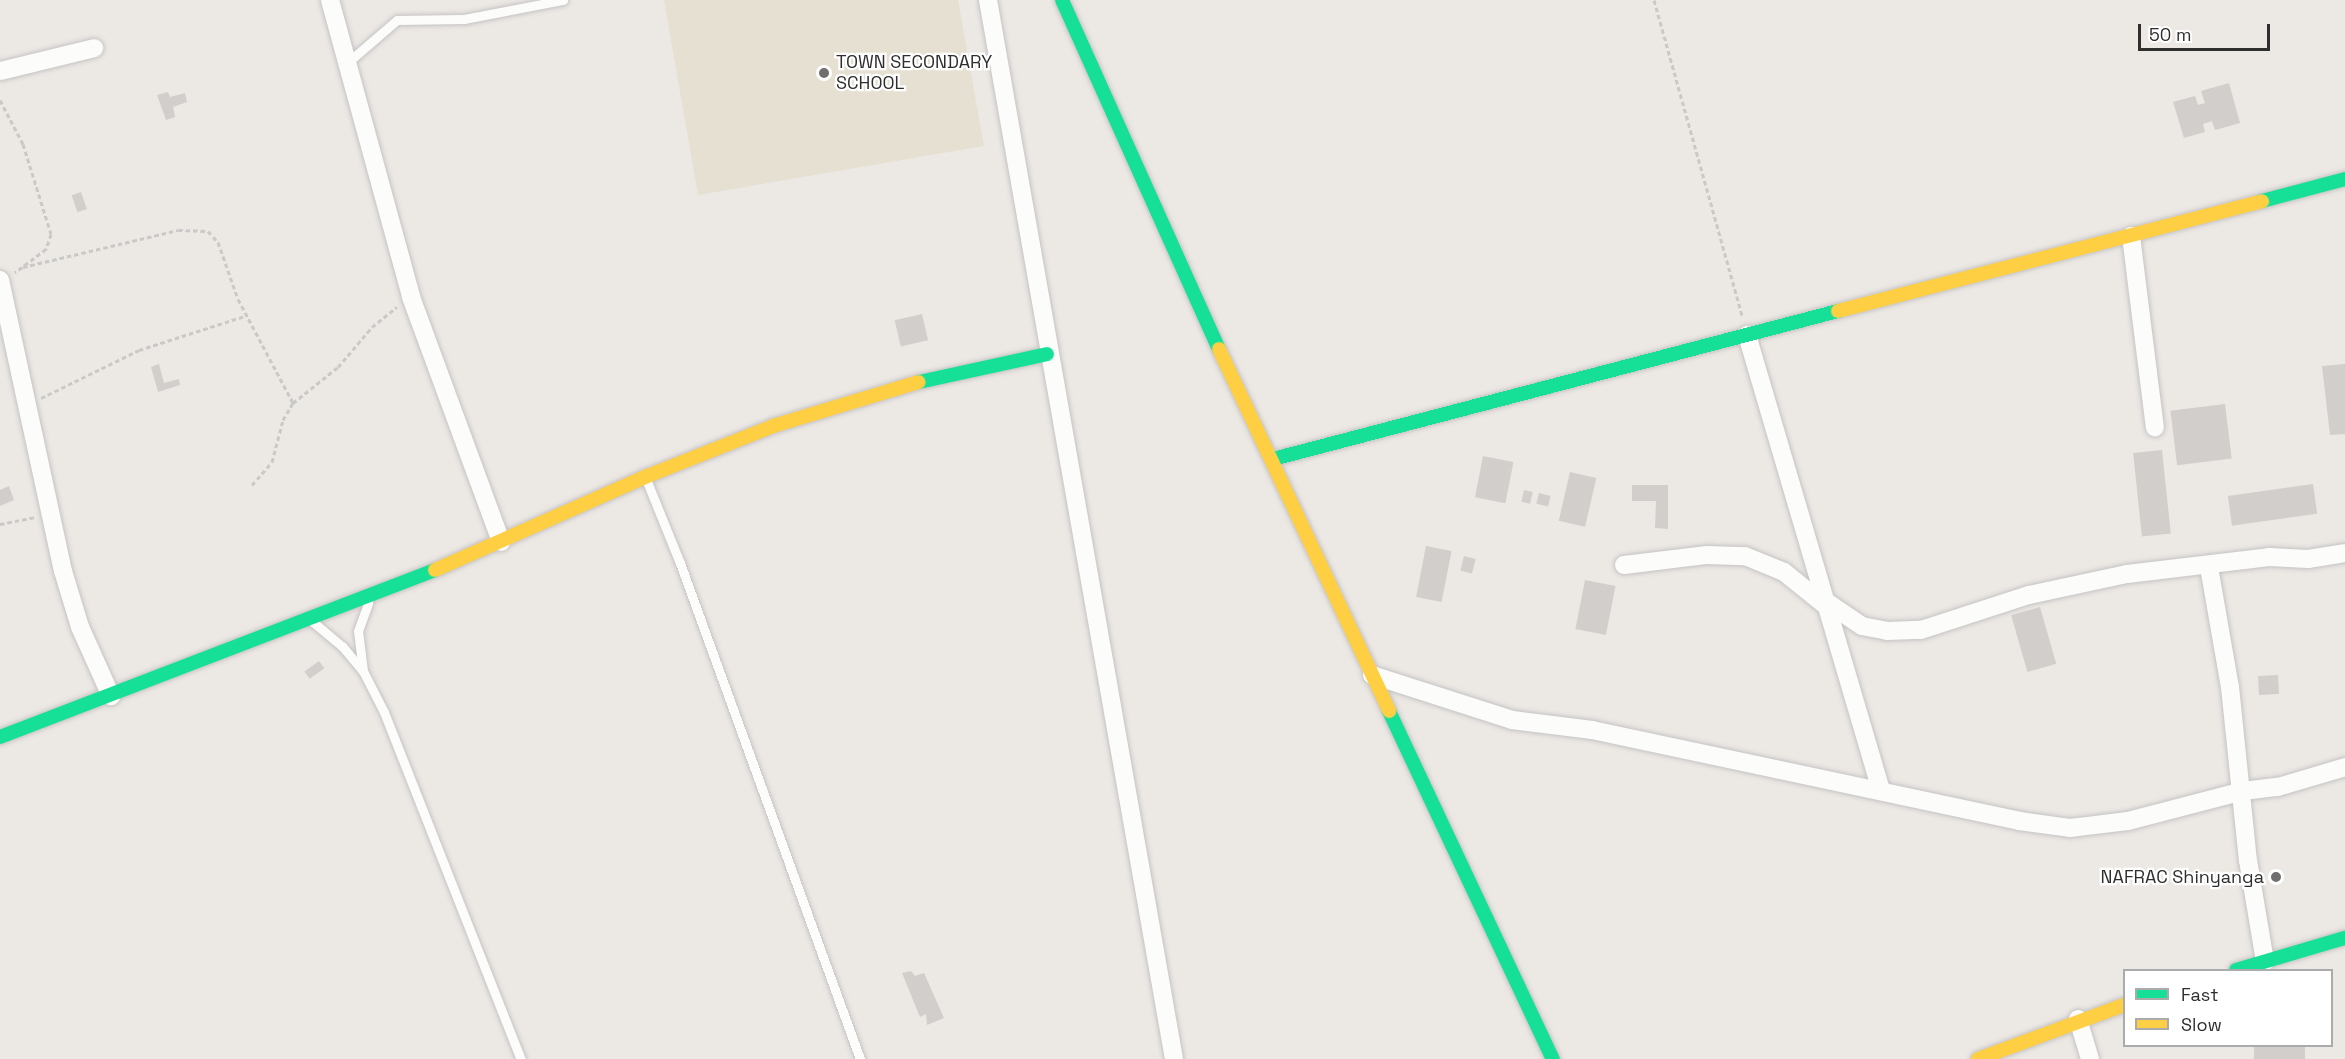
<!DOCTYPE html>
<style>
body{margin:0}
#map{position:relative;width:2345px;height:1059px;overflow:hidden;background:#ece8e4;font-family:"Space Grotesk",sans-serif}
div>[style]{position:absolute}
[style*='--x']{left:calc(var(--x)*1px);top:calc(var(--y)*1px);width:calc(var(--w)*1px);rotate:calc(var(--a)*1deg)}
.education>*{inset:0;background:#e6e0d3}
.building>*{inset:0;background:#d1cecb;transform-origin:0 0}
.path>*{height:3px;margin-top:-1.5px;transform-origin:0;background:repeating-linear-gradient(90deg,#c9c9c8 0 4.5px,transparent 0 7.5px)}
.roads{filter:drop-shadow(0 0 2px #c5c4c5) drop-shadow(0 0 2px #c5c4c5)}
.lane>*{height:9px;margin:-4.5px;padding:0 4.5px;transform-origin:4.5px;border-radius:4.5px;background:#fcfcfb}
.street>*{height:18px;margin:-9px;padding:0 9px;transform-origin:9px;border-radius:9px;background:#fcfcfb}
.fast>*{height:14px;margin:-7px;padding:0 7px;transform-origin:7px;border-radius:7px;background:#16e098}
.slow>*{height:14px;margin:-7px;padding:0 7px;transform-origin:7px;border-radius:7px;background:#ffcf43}
.dots>*{width:16px;height:16px;translate:-50% -50%;box-sizing:border-box;border:3px solid #fff;border-radius:50%}
span{translate:-50% -50%;white-space:nowrap;text-align:center;line-height:1.15;-webkit-text-stroke:4.5px #fff;paint-order:stroke}
.poi-label{font-size:18px;color:#2e2e2e}
.left{translate:0 -50%;text-align:left}
.right{translate:-100% -50%;text-align:right}
.legend{position:absolute;left:2123px;top:969px;width:210px;height:78px;box-sizing:border-box;background:#fff;border:2px solid #ababab;margin:0;padding:8px 10px;list-style:none;font-size:18px;color:#2e2e2e}
.legend li{display:flex;align-items:center;gap:12px;height:30px}
.legend b{width:30px;border:2px solid #ababab}
.scale{position:absolute;left:2138px;top:24px;width:132px;height:27px;box-sizing:border-box;border:3px solid #2e2e2e;border-top:0;padding-left:8px;font-size:18px;line-height:21px;white-space:nowrap;color:#2e2e2e;-webkit-text-stroke:4px #fff;paint-order:stroke}
</style>
<div id="map">
<div class="education">
<div style="clip-path:polygon(664px 0,958px 0,984px 146px,698px 195px)"></div>
</div>
<div class="building">
<div style="clip-path:polygon(2229px 83px,2240px 123px,2215px 130px,2212px 121px,2203px 124px,2205px 132px,2184px 138px,2173px 102px,2195px 96px,2198px 105px,2205px 103px,2201px 91px)"></div>
<div style="clip-path:polygon(168px 92px,170px 97px,185px 93px,187px 102px,173px 107px,175px 117px,166px 120px,157px 95px)"></div>
<div style="left:81px;top:192px;width:18px;height:10px;rotate:71deg"></div>
<div style="left:922px;top:314px;width:27px;height:28px;rotate:77deg"></div>
<div style="clip-path:polygon(159px 364px,164px 383px,179px 379px,180px 385px,158px 392px,151px 367px)"></div>
<div style="clip-path:polygon(2345px 364px,2345px 434px,2330px 435px,2322px 366px)"></div>
<div style="left:2225px;top:404px;width:55px;height:55px;rotate:83deg"></div>
<div style="left:2162px;top:450px;width:84px;height:29px;rotate:84deg"></div>
<div style="left:1483px;top:456px;width:31px;height:42px;rotate:11deg"></div>
<div style="left:1570px;top:472px;width:27px;height:50px;rotate:13deg"></div>
<div style="left:2313px;top:484px;width:30px;height:86px;rotate:82deg"></div>
<div style="clip-path:polygon(1632px 485px,1668px 485px,1668px 529px,1655px 528px,1656px 501px,1632px 501px)"></div>
<div style="clip-path:polygon(9px 486px,14px 500px,0 506px,0 490px)"></div>
<div style="left:1524px;top:490px;width:9px;height:12px;rotate:13deg"></div>
<div style="left:1539px;top:493px;width:12px;height:11px;rotate:14deg"></div>
<div style="left:1426px;top:546px;width:26px;height:52px;rotate:11deg"></div>
<div style="left:1464px;top:556px;width:12px;height:15px;rotate:14deg"></div>
<div style="left:1585px;top:580px;width:31px;height:50px;rotate:11deg"></div>
<div style="left:2040px;top:607px;width:59px;height:30px;rotate:74deg"></div>
<div style="left:319px;top:661px;width:9px;height:18px;rotate:54deg"></div>
<div style="left:2278px;top:675px;width:19px;height:20px;rotate:87deg"></div>
<div style="clip-path:polygon(911px 971px,915px 976px,924px 973px,944px 1018px,927px 1025px,926px 1014px,920px 1017px,902px 973px)"></div>
<div style="left:2254px;top:1046px;width:51px;height:13px"></div>
</div>
<div class="path">
<div style="--x:1654;--y:0;--w:328;--a:74.4"></div>
<div style="--x:0;--y:100;--w:50;--a:62.4"></div>
<div style="--x:23;--y:144;--w:94;--a:72.7"></div>
<div style="--x:51;--y:234;--w:16;--a:108"></div>
<div style="--x:46;--y:249;--w:39;--a:143"></div>
<div style="--x:23;--y:267;--w:159;--a:-13.4"></div>
<div style="--x:178;--y:230;--w:30;--a:2"></div>
<div style="--x:208;--y:231;--w:15;--a:48"></div>
<div style="--x:218;--y:242;--w:60;--a:70.7"></div>
<div style="--x:238;--y:299;--w:118;--a:62.1"></div>
<div style="--x:41;--y:398;--w:109;--a:-26.1"></div>
<div style="--x:139;--y:350;--w:114;--a:-17.8"></div>
<div style="--x:252;--y:485;--w:30;--a:-49"></div>
<div style="--x:272;--y:462;--w:43;--a:-75.3"></div>
<div style="--x:283;--y:420;--w:20;--a:-60"></div>
<div style="--x:293;--y:403;--w:58;--a:-38.7"></div>
<div style="--x:338;--y:367;--w:52;--a:-49.6"></div>
<div style="--x:372;--y:327;--w:32;--a:-39"></div>
<div style="--x:0;--y:524;--w:36;--a:-11"></div>
</div>
<div class="roads">
<div class="lane">
<div style="--x:347;--y:63;--w:66;--a:-40.7"></div>
<div style="--x:397;--y:20;--w:67;--a:-0.9"></div>
<div style="--x:464;--y:19;--w:101;--a:-10.9"></div>
<div style="--x:646;--y:479;--w:91;--a:68"></div>
<div style="--x:680;--y:563;--w:528;--a:70.05"></div>
<div style="--x:313;--y:622;--w:38;--a:40"></div>
<div style="--x:342;--y:646;--w:33;--a:50"></div>
<div style="--x:363;--y:671;--w:46;--a:62.9"></div>
<div style="--x:384;--y:712;--w:373;--a:68.5"></div>
<div style="--x:363;--y:671;--w:40;--a:-97.1"></div>
<div style="--x:358;--y:631;--w:30;--a:-70"></div>
</div>
<div class="street">
<div style="--x:330;--y:0;--w:308;--a:74.7"></div>
<div style="--x:411;--y:297;--w:261;--a:69.8"></div>
<div style="--x:988;--y:0;--w:1075;--a:80.04"></div>
<div style="--x:0;--y:71;--w:97;--a:-13.7"></div>
<div style="--x:2131;--y:236;--w:193;--a:82.9"></div>
<div style="--x:0;--y:280;--w:298;--a:77.8"></div>
<div style="--x:63;--y:571;--w:59;--a:73.1"></div>
<div style="--x:80;--y:627;--w:76;--a:65.8"></div>
<div style="--x:1747;--y:335;--w:474;--a:73.6"></div>
<div style="--x:1624;--y:565;--w:84;--a:-6.9"></div>
<div style="--x:1707;--y:555;--w:38;--a:2"></div>
<div style="--x:1745;--y:556;--w:42;--a:22.3"></div>
<div style="--x:1784;--y:572;--w:59;--a:38.8"></div>
<div style="--x:2209;--y:567;--w:122;--a:80.1"></div>
<div style="--x:2230;--y:687;--w:174;--a:84.1"></div>
<div style="--x:2248;--y:860;--w:103;--a:80.5"></div>
<div style="--x:1828;--y:603;--w:41;--a:34.1"></div>
<div style="--x:1862;--y:626;--w:25;--a:11"></div>
<div style="--x:1887;--y:631;--w:34;--a:-2"></div>
<div style="--x:1921;--y:630;--w:114;--a:-18"></div>
<div style="--x:2029;--y:595;--w:100;--a:-12.1"></div>
<div style="--x:2127;--y:574;--w:143;--a:-6.8"></div>
<div style="--x:2269;--y:557;--w:39;--a:3"></div>
<div style="--x:2308;--y:559;--w:37;--a:-9"></div>
<div style="--x:1372;--y:675;--w:147;--a:17.8"></div>
<div style="--x:1512;--y:720;--w:81;--a:7.1"></div>
<div style="--x:1592;--y:730;--w:437;--a:12"></div>
<div style="--x:2019;--y:821;--w:51;--a:7.8"></div>
<div style="--x:2070;--y:828;--w:58;--a:-6.9"></div>
<div style="--x:2128;--y:821;--w:119;--a:-14.6"></div>
<div style="--x:2243;--y:791;--w:35;--a:-7"></div>
<div style="--x:2278;--y:787;--w:70;--a:-16.6"></div>
<div style="--x:2078;--y:1019;--w:42;--a:73.3"></div>
</div>
<div class="fast">
<div style="--x:1062;--y:0;--w:383;--a:65.8"></div>
<div style="--x:2262;--y:201;--w:86;--a:-14.8"></div>
<div style="--x:919;--y:382;--w:131;--a:-12.3"></div>
<div style="--x:1273;--y:459;--w:584;--a:-14.68"></div>
<div style="--x:1389;--y:711;--w:385;--a:64.8"></div>
<div style="--x:0;--y:737;--w:466;--a:-21"></div>
<div style="--x:2236;--y:970;--w:114;--a:-16.4"></div>
</div>
<div class="slow">
<div style="--x:1838;--y:311;--w:438;--a:-14.5"></div>
<div style="--x:1219;--y:349;--w:400;--a:64.8"></div>
<div style="--x:435;--y:570;--w:230;--a:-23.9"></div>
<div style="--x:645;--y:477;--w:138;--a:-21.7"></div>
<div style="--x:773;--y:426;--w:152;--a:-16.8"></div>
<div style="--x:1978;--y:1059;--w:156;--a:-20.3"></div>
</div>
</div>
<div class="dots">
<div style="left:824px;top:73px;background:#706f6e"></div>
<div style="left:2276px;top:877px;background:#706f6e"></div>
</div>
<div class="poi-label">
<span class="left" style="left:836px;top:73px">TOWN SECONDARY<br>SCHOOL</span>
<span class="right" style="left:2264px;top:877px">NAFRAC Shinyanga</span>
</div>
<ul class="legend">
<li><b style="height:8px;background:#16e098"></b>Fast</li>
<li><b style="height:8px;background:#ffcf43"></b>Slow</li>
</ul>
<div class="scale">50 m</div>
</div>
